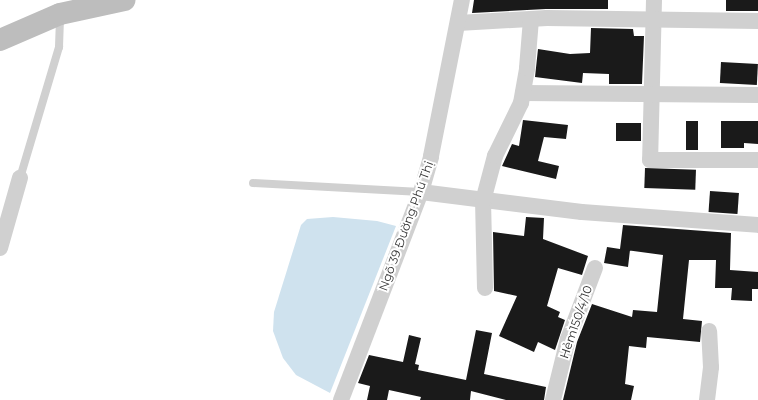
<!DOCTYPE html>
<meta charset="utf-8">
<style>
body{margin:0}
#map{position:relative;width:758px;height:400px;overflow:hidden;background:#fff;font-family:Montserrat,sans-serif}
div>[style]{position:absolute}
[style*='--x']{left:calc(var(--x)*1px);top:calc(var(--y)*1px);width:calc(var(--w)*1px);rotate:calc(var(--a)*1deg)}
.water>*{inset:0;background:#cfe2ee}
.building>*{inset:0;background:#1a1a1a;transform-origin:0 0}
.lane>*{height:8px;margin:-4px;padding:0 4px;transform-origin:4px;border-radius:4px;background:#d0d0d0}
.street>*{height:16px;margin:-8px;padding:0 8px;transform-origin:8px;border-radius:8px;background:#d0d0d0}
.secondary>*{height:22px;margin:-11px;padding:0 11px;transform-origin:11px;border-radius:11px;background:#bdbdbd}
span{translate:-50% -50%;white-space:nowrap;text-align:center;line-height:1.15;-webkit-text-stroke:4px #fff;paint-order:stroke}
.street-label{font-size:12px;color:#333}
</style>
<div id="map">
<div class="water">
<div style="clip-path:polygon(333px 217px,377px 221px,396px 226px,330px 393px,296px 375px,283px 358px,273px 331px,274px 312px,301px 225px,307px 219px)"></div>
</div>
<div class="building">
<div style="clip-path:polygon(474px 0,608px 0,608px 9px,546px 9px,472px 13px)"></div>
<div style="left:726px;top:0;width:32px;height:11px"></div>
<div style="clip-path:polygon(591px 28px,633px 29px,634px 36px,644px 36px,642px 84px,609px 84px,609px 74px,583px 73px,582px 83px,535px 77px,538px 49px,570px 54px,590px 53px)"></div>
<div style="left:721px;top:62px;width:37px;height:21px;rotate:3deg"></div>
<div style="clip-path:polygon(523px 120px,568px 125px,566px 139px,544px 137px,538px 161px,559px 166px,556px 179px,502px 166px,512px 144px,519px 146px)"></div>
<div style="left:686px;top:121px;width:12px;height:29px"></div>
<div style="clip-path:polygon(721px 121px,758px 121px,758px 144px,744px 143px,744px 148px,721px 148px)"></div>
<div style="left:641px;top:123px;width:18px;height:25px;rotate:90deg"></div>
<div style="left:645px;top:168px;width:51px;height:20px;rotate:2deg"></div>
<div style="left:710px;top:191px;width:29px;height:21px;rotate:4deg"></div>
<div style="clip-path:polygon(526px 217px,544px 218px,543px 239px,588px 256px,582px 275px,558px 268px,547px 306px,560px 312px,558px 317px,565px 320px,555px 350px,538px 342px,534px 352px,499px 336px,517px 296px,494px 291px,493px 232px,524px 236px)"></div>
<div style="clip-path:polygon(623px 225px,731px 233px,730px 270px,758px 272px,758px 289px,752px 289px,752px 301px,731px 300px,732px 288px,715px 288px,716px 260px,689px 260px,683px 319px,702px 321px,700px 342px,647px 337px,646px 348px,629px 346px,625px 384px,634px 386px,631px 400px,563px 400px,577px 342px,592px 304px,632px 317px,633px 310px,657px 312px,663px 255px,626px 250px,630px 250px,628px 267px,604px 263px,607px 247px,620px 249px)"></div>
<div style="clip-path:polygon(476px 330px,492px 333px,484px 374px,546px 387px,544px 400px,506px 400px,471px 391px,470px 400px,420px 400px,421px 397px,389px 390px,387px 400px,367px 400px,370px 386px,358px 383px,369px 355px,403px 362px,409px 335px,421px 338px,415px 364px,419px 365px,418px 370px,466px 380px)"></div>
</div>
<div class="lane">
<div style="--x:20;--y:178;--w:137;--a:-73.4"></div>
<div style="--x:59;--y:47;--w:32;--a:-88"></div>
<div style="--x:253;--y:183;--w:168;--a:3.1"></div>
</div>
<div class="street">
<div style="--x:654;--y:0;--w:160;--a:91.4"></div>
<div style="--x:650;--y:160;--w:108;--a:0"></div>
<div style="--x:458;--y:23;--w:89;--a:-3.2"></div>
<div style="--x:547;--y:18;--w:211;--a:0.8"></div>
<div style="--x:523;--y:93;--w:235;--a:0.5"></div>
<div style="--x:421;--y:192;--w:162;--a:7.1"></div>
<div style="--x:582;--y:212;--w:176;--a:4.2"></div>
<div style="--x:0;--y:248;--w:73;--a:-74.1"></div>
<div style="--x:485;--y:288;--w:87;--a:-91.3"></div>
<div style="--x:483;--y:201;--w:47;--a:-75.1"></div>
<div style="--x:495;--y:156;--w:59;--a:-63.9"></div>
<div style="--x:521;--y:103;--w:36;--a:-80"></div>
<div style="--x:527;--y:68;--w:49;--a:-85.3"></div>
<div style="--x:341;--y:400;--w:223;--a:-69"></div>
<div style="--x:421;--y:192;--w:37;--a:-74"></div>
<div style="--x:431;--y:156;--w:159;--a:-78.8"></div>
<div style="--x:553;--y:400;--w:63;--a:-76.2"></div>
<div style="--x:568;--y:339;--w:76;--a:-69.2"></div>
<div style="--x:707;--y:400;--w:33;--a:-83"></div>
<div style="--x:711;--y:367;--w:36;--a:-93"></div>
</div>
<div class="secondary">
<div style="--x:0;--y:40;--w:65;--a:-23.4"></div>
<div style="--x:60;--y:14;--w:66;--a:-12.2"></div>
</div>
<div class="street-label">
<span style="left:406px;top:226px;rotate:-70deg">Ngõ 39 Đường Phú Thị</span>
<span style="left:576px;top:322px;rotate:-71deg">Hẻm150/4/10</span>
</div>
</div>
